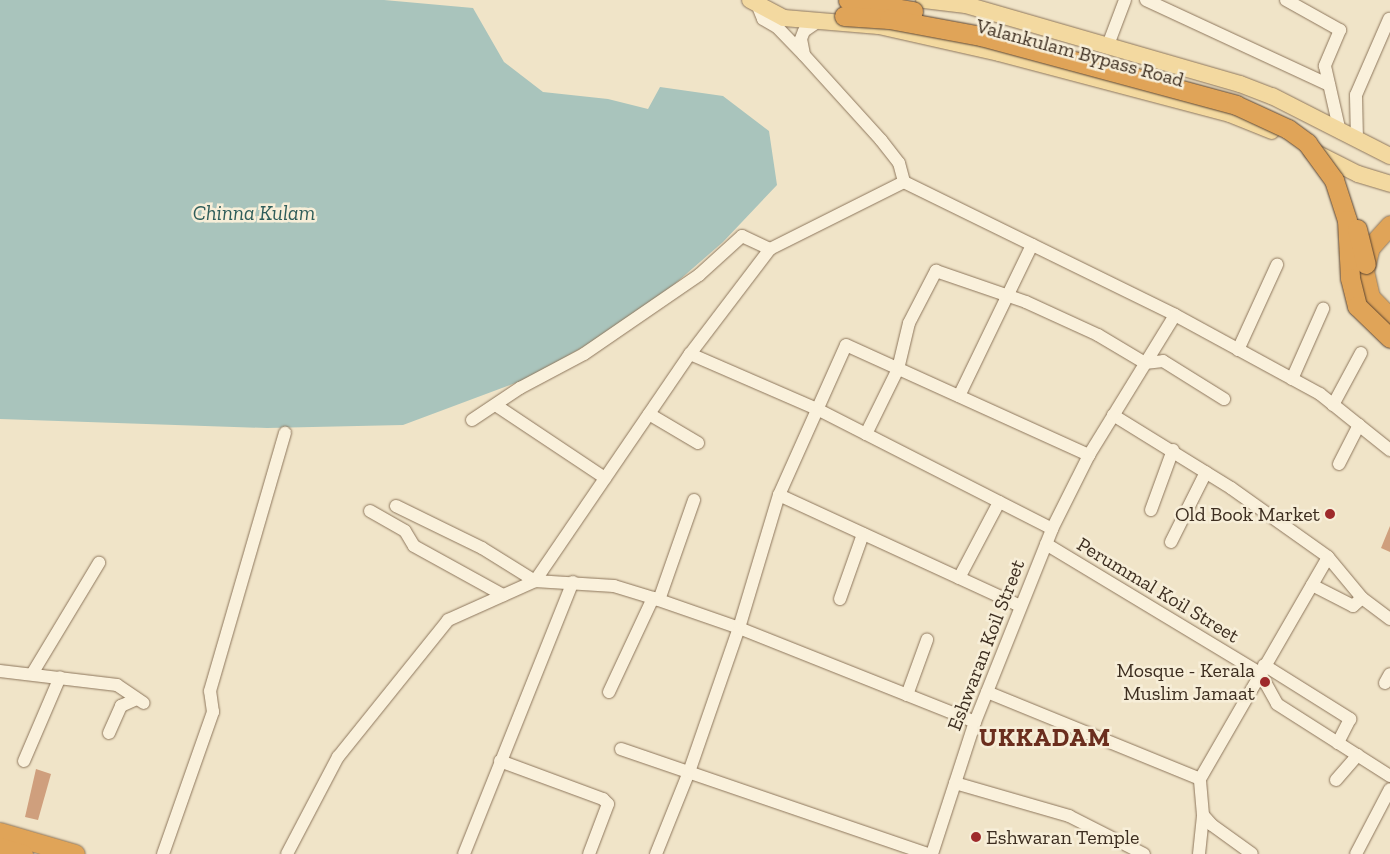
<!DOCTYPE html>
<style>
body{margin:0}
#map{position:relative;width:1390px;height:854px;overflow:hidden;background:#f0e4c8;font-family:"Zilla Slab",serif}
div>[style]{position:absolute}
[style*='--x']{left:calc(var(--x)*1px);top:calc(var(--y)*1px);width:calc(var(--w)*1px);rotate:calc(var(--a)*1deg)}
.water>*{inset:0;background:#a9c4bc}
.building>*{inset:0;background:#cf9f7d}
.roads{filter:drop-shadow(0 0 1px #8d765c) drop-shadow(0 0 1px #8d765c)}
.minor>*{height:12px;margin:-6px;padding:0 6px;transform-origin:6px;border-radius:6px;background:#faf1dc}
.major>*{height:16px;margin:-8px;padding:0 8px;transform-origin:8px;border-radius:8px;background:#f3d9a0}
.highway>*{height:19px;margin:-9.5px;padding:0 9.5px;transform-origin:9.5px;border-radius:9.5px;background:#e0a458}
.bridges{filter:drop-shadow(0 0 1px #5b4430) drop-shadow(0 0 1px #5b4430)}
.highway-bridge>*{height:19px;margin:-9.5px;padding:0 9.5px;transform-origin:9.5px;border-radius:9.5px;background:#e0a458}
.dots>*{width:14px;height:14px;translate:-50% -50%;box-sizing:border-box;border:2px solid #f7eed8;border-radius:50%}
span{translate:-50% -50%;white-space:nowrap;text-align:center;line-height:1.15;-webkit-text-stroke:5px #f7eed8;paint-order:stroke}
.street-label{font-size:20px;color:#3d2e20}
.poi-label{font-size:20px;color:#3d2e20}
.right{translate:-100% -50%;text-align:right}
.left{translate:0 -50%;text-align:left}
.water-label{font-size:21px;color:#2f5d5a;font-style:italic}
.district-label{font-size:25px;color:#6b2e1e;font-weight:700;letter-spacing:1px}
</style>
<div id="map">
<div class="water">
<div style="clip-path:polygon(0 0,384px 0,473px 8px,504px 62px,543px 92px,608px 99px,648px 109px,660px 87px,723px 96px,769px 131px,777px 185px,723px 242px,639px 315px,529px 378px,403px 425px,267px 428px,0 419px)"></div>
</div>
<div class="building">
<div style="clip-path:polygon(1390px 526px,1390px 552px,1381px 548px)"></div>
<div style="clip-path:polygon(36px 769px,51px 774px,38px 820px,25px 817px)"></div>
</div>
<div class="roads">
<div class="minor">
<div style="--x:1146;--y:0;--w:202;--a:24.9"></div>
<div style="--x:1286;--y:0;--w:62;--a:29.1"></div>
<div style="--x:1340;--y:30;--w:39;--a:113"></div>
<div style="--x:1325;--y:66;--w:68;--a:77.2"></div>
<div style="--x:757;--y:4;--w:16;--a:68"></div>
<div style="--x:763;--y:19;--w:16;--a:30"></div>
<div style="--x:777;--y:27;--w:39;--a:46"></div>
<div style="--x:820;--y:20;--w:19;--a:145"></div>
<div style="--x:804;--y:31;--w:9;--a:111"></div>
<div style="--x:801;--y:39;--w:16;--a:79"></div>
<div style="--x:804;--y:55;--w:115;--a:47.8"></div>
<div style="--x:881;--y:140;--w:29;--a:52"></div>
<div style="--x:899;--y:163;--w:20;--a:75"></div>
<div style="--x:1108;--y:45;--w:48;--a:-69.3"></div>
<div style="--x:1357;--y:140;--w:45;--a:-91.3"></div>
<div style="--x:1356;--y:95;--w:83;--a:-66.5"></div>
<div style="--x:1238;--y:350;--w:94;--a:-65.4"></div>
<div style="--x:690;--y:354;--w:136;--a:23.4"></div>
<div style="--x:815;--y:408;--w:266;--a:27"></div>
<div style="--x:1292;--y:379;--w:77;--a:-66.1"></div>
<div style="--x:959;--y:396;--w:168;--a:-64.2"></div>
<div style="--x:1333;--y:405;--w:59;--a:-61.7"></div>
<div style="--x:497;--y:406;--w:130;--a:33.7"></div>
<div style="--x:649;--y:414;--w:57;--a:30.6"></div>
<div style="--x:1113;--y:415;--w:139;--a:31.7"></div>
<div style="--x:1231;--y:488;--w:119;--a:35.4"></div>
<div style="--x:472;--y:420;--w:58;--a:-33.7"></div>
<div style="--x:520;--y:388;--w:72;--a:-28"></div>
<div style="--x:584;--y:354;--w:140;--a:-34.5"></div>
<div style="--x:699;--y:275;--w:58;--a:-42.2"></div>
<div style="--x:742;--y:236;--w:31;--a:25"></div>
<div style="--x:866;--y:434;--w:72;--a:-63.8"></div>
<div style="--x:898;--y:369;--w:47;--a:-76.6"></div>
<div style="--x:909;--y:323;--w:59;--a:-62.6"></div>
<div style="--x:936;--y:271;--w:95;--a:19"></div>
<div style="--x:1026;--y:302;--w:79;--a:24.6"></div>
<div style="--x:1098;--y:335;--w:55;--a:30.8"></div>
<div style="--x:1145;--y:363;--w:18;--a:-6"></div>
<div style="--x:1163;--y:361;--w:72;--a:31.9"></div>
<div style="--x:1339;--y:464;--w:44;--a:-62.9"></div>
<div style="--x:779;--y:495;--w:265;--a:24.7"></div>
<div style="--x:396;--y:506;--w:96;--a:26"></div>
<div style="--x:482;--y:548;--w:62;--a:31.9"></div>
<div style="--x:535;--y:581;--w:79;--a:3.6"></div>
<div style="--x:614;--y:586;--w:41;--a:17.1"></div>
<div style="--x:653;--y:598;--w:91;--a:19.2"></div>
<div style="--x:739;--y:628;--w:254;--a:21.7"></div>
<div style="--x:1151;--y:510;--w:64;--a:-69.9"></div>
<div style="--x:370;--y:511;--w:40;--a:29.7"></div>
<div style="--x:405;--y:531;--w:17;--a:59"></div>
<div style="--x:414;--y:546;--w:102;--a:28.8"></div>
<div style="--x:1171;--y:542;--w:78;--a:-63.4"></div>
<div style="--x:1046;--y:544;--w:250;--a:31.1"></div>
<div style="--x:1260;--y:673;--w:35;--a:61"></div>
<div style="--x:1277;--y:704;--w:134;--a:32.5"></div>
<div style="--x:959;--y:578;--w:86;--a:-62.2"></div>
<div style="--x:1312;--y:585;--w:46;--a:27.1"></div>
<div style="--x:1353;--y:606;--w:12;--a:-42"></div>
<div style="--x:840;--y:599;--w:69;--a:-70.5"></div>
<div style="--x:659;--y:600;--w:106;--a:-70.7"></div>
<div style="--x:1264;--y:665;--w:102;--a:32.1"></div>
<div style="--x:1350;--y:719;--w:27;--a:117"></div>
<div style="--x:0;--y:671;--w:118;--a:6.8"></div>
<div style="--x:117;--y:685;--w:32;--a:34"></div>
<div style="--x:32;--y:674;--w:130;--a:-58.9"></div>
<div style="--x:1385;--y:683;--w:10;--a:-61"></div>
<div style="--x:609;--y:692;--w:104;--a:-64.9"></div>
<div style="--x:987;--y:692;--w:230;--a:22.2"></div>
<div style="--x:907;--y:695;--w:59;--a:-70"></div>
<div style="--x:109;--y:733;--w:30;--a:-66"></div>
<div style="--x:121;--y:706;--w:17;--a:-24"></div>
<div style="--x:621;--y:749;--w:324;--a:18.9"></div>
<div style="--x:24;--y:761;--w:91;--a:-66.8"></div>
<div style="--x:500;--y:761;--w:110;--a:20.3"></div>
<div style="--x:603;--y:799;--w:7;--a:45"></div>
<div style="--x:608;--y:804;--w:53;--a:110.8"></div>
<div style="--x:1336;--y:780;--w:33;--a:-49"></div>
<div style="--x:955;--y:783;--w:119;--a:16.1"></div>
<div style="--x:1069;--y:816;--w:84;--a:26.9"></div>
<div style="--x:1203;--y:815;--w:13;--a:48"></div>
<div style="--x:1212;--y:825;--w:49;--a:35.9"></div>
<div style="--x:163;--y:854;--w:151;--a:-70.6"></div>
<div style="--x:213;--y:712;--w:21;--a:-98"></div>
<div style="--x:210;--y:691;--w:269;--a:-73.8"></div>
<div style="--x:287;--y:854;--w:110;--a:-62.3"></div>
<div style="--x:338;--y:757;--w:176;--a:-51.2"></div>
<div style="--x:448;--y:620;--w:95;--a:-24.1"></div>
<div style="--x:535;--y:581;--w:275;--a:-55.7"></div>
<div style="--x:690;--y:354;--w:132;--a:-52.7"></div>
<div style="--x:770;--y:249;--w:150;--a:-26.6"></div>
<div style="--x:904;--y:182;--w:302;--a:26.1"></div>
<div style="--x:1175;--y:315;--w:165;--a:28.6"></div>
<div style="--x:1320;--y:394;--w:90;--a:38.7"></div>
<div style="--x:464;--y:854;--w:293;--a:-68.2"></div>
<div style="--x:656;--y:854;--w:88;--a:-68.1"></div>
<div style="--x:689;--y:772;--w:152;--a:-70.9"></div>
<div style="--x:739;--y:628;--w:139;--a:-73.3"></div>
<div style="--x:779;--y:495;--w:164;--a:-65.9"></div>
<div style="--x:846;--y:345;--w:267;--a:24.4"></div>
<div style="--x:932;--y:854;--w:139;--a:-72"></div>
<div style="--x:975;--y:722;--w:208;--a:-68.2"></div>
<div style="--x:1052;--y:529;--w:83;--a:-63.4"></div>
<div style="--x:1089;--y:455;--w:164;--a:-58.4"></div>
<div style="--x:1199;--y:854;--w:39;--a:-84"></div>
<div style="--x:1203;--y:815;--w:36;--a:-95"></div>
<div style="--x:1200;--y:779;--w:256;--a:-60"></div>
<div style="--x:1328;--y:557;--w:53;--a:50.3"></div>
<div style="--x:1362;--y:598;--w:35;--a:37"></div>
<div style="--x:1356;--y:854;--w:73;--a:-62.4"></div>
</div>
<div class="major">
<div style="--x:750;--y:0;--w:38;--a:28"></div>
<div style="--x:784;--y:18;--w:95;--a:4.8"></div>
<div style="--x:879;--y:26;--w:123;--a:12.7"></div>
<div style="--x:999;--y:53;--w:239;--a:14.8"></div>
<div style="--x:1230;--y:114;--w:45;--a:22"></div>
<div style="--x:924;--y:0;--w:42;--a:6.8"></div>
<div style="--x:966;--y:5;--w:285;--a:16.1"></div>
<div style="--x:1240;--y:84;--w:34;--a:21"></div>
<div style="--x:1272;--y:96;--w:132;--a:27"></div>
<div style="--x:1312;--y:151;--w:51;--a:26.6"></div>
<div style="--x:1358;--y:174;--w:34;--a:17"></div>
</div>
<div class="highway">
<div style="--x:1390;--y:225;--w:30;--a:132"></div>
<div style="--x:1370;--y:247;--w:25;--a:104"></div>
<div style="--x:1364;--y:271;--w:27;--a:77"></div>
<div style="--x:1370;--y:297;--w:29;--a:46"></div>
<div style="--x:0;--y:832;--w:78;--a:16.3"></div>
<div style="--x:0;--y:847;--w:24;--a:17"></div>
</div>
</div>
<div class="bridges">
<div class="highway-bridge">
<div style="--x:848;--y:0;--w:66;--a:9.6"></div>
<div style="--x:844;--y:16;--w:45;--a:3.8"></div>
<div style="--x:889;--y:19;--w:94;--a:10.5"></div>
<div style="--x:981;--y:36;--w:264;--a:15.1"></div>
<div style="--x:1236;--y:105;--w:57;--a:24.8"></div>
<div style="--x:1288;--y:129;--w:24;--a:36"></div>
<div style="--x:1307;--y:143;--w:46;--a:53.9"></div>
<div style="--x:1334;--y:180;--w:42;--a:72"></div>
<div style="--x:1347;--y:220;--w:58;--a:87"></div>
<div style="--x:1350;--y:278;--w:29;--a:76"></div>
<div style="--x:1357;--y:306;--w:46;--a:44.1"></div>
<div style="--x:1357;--y:229;--w:36;--a:76"></div>
</div>
</div>
<div class="dots">
<div style="left:1330px;top:514px;background:#9e2a2b"></div>
<div style="left:1265px;top:682px;background:#9e2a2b"></div>
<div style="left:976px;top:837px;background:#9e2a2b"></div>
</div>
<div class="street-label">
<span style="left:1080px;top:53px;rotate:15deg">Valankulam Bypass Road</span>
<span style="left:1158px;top:590px;rotate:31deg">Perummal Koil Street</span>
<span style="left:986px;top:645px;rotate:-69deg">Eshwaran Koil Street</span>
</div>
<div class="poi-label">
<span class="right" style="left:1320px;top:514px">Old Book Market</span>
<span class="right" style="left:1255px;top:682px">Mosque - Kerala<br>Muslim Jamaat</span>
<span class="left" style="left:986px;top:837px">Eshwaran Temple</span>
</div>
<div class="water-label">
<span style="left:254px;top:213px">Chinna Kulam</span>
</div>
<div class="district-label">
<span style="left:1045px;top:737px">UKKADAM</span>
</div>
</div>
